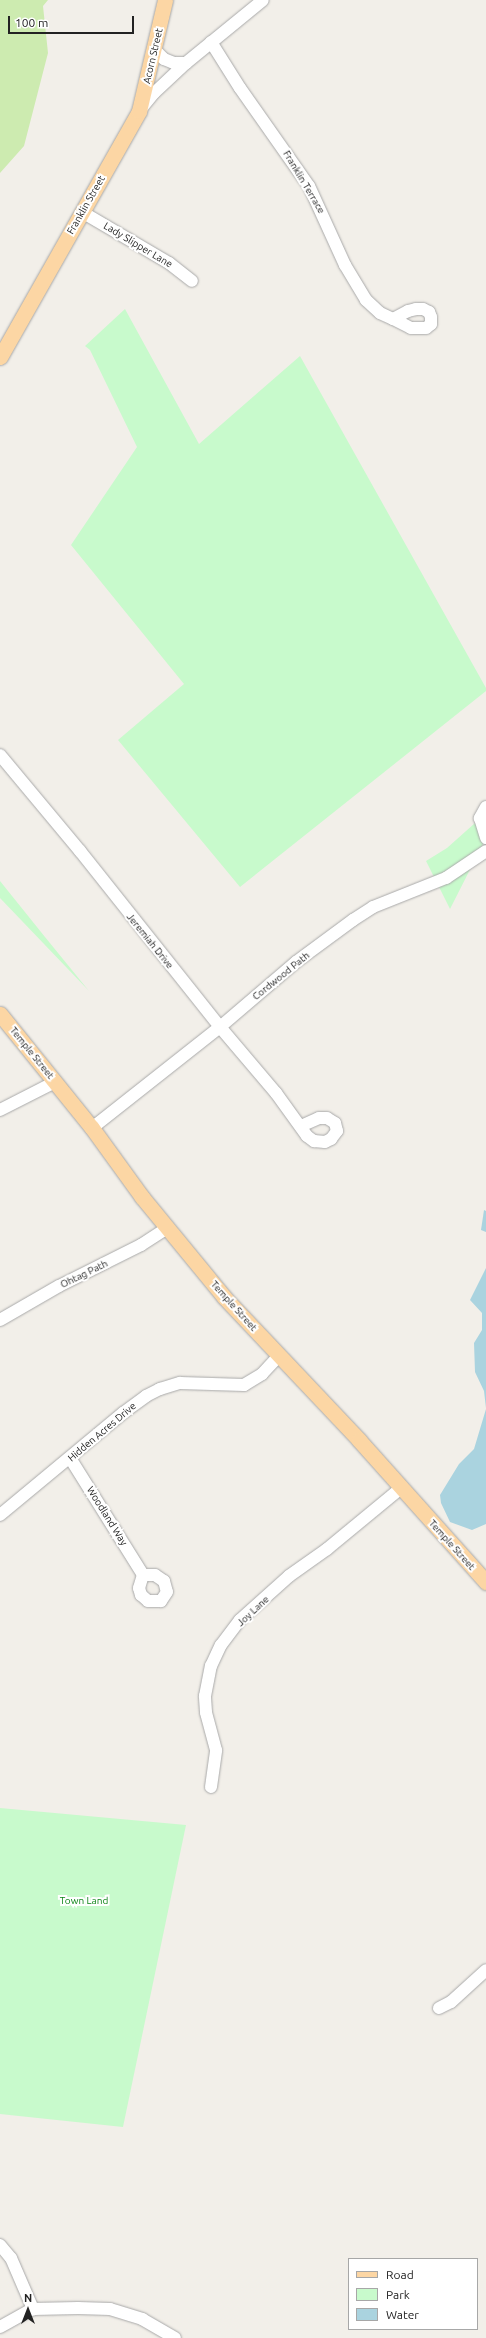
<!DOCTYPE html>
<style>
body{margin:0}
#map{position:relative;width:486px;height:2338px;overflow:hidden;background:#f2efe9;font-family:Ubuntu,sans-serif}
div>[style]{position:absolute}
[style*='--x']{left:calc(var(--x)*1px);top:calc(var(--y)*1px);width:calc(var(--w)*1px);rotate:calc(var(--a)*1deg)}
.grass>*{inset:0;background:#cdebb0}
.park>*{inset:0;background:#c8facc}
.water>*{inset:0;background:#aad3df}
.roads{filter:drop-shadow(0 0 1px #a9a9a9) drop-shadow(0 0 1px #a9a9a9)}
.minor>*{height:12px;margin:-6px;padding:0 6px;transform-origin:6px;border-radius:6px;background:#fff}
.major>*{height:15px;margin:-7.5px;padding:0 7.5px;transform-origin:7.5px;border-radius:7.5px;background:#fcd6a4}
span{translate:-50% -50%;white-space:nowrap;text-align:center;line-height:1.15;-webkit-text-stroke:4px #fff;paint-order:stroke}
.street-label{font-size:10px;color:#222}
.park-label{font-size:10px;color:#0c8416}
.legend{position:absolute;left:348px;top:2258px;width:130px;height:72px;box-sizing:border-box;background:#fff;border:1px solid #a7a7a7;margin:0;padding:5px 7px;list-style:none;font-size:12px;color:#222}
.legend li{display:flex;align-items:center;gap:8px;height:20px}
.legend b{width:20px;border:1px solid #a7a7a7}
.north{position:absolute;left:8px;top:2290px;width:40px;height:40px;-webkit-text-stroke:3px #fff;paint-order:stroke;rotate:0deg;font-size:11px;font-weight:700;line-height:16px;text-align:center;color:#222}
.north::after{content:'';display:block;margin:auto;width:14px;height:18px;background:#222;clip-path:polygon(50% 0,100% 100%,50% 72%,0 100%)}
.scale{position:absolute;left:8px;top:16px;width:126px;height:18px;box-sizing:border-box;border:2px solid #222;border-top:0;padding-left:5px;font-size:12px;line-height:14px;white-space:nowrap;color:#222;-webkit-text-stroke:3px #fff;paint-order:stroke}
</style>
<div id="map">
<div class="grass">
<div style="clip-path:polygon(0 0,48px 0,43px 6px,48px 53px,24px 146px,0 173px)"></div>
</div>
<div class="park">
<div style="clip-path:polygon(125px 309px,199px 444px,300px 356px,486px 688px,486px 691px,240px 887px,118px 740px,184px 684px,71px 545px,137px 447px,90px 350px,85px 346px)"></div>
<div style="clip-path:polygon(475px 823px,486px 838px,450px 909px,426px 861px,447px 848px)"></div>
<div style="clip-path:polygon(0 881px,45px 937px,89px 991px,0 898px)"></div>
<div style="clip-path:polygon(0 1808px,186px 1825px,123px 2127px,0 2114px)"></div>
</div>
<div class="water">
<div style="clip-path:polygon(484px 1210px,486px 1211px,486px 1232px,481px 1230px)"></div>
<div style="clip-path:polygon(486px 1268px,486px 1408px,484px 1391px,475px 1372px,474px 1343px,482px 1330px,482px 1313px,470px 1300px)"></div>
<div style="clip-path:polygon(486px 1409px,486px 1524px,472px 1530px,450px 1522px,441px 1503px,440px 1495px,459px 1464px,474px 1449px)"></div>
</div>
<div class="roads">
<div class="minor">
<div style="--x:211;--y:42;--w:54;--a:57.8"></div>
<div style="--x:240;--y:88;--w:120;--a:54.9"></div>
<div style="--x:309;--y:186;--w:87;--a:65.5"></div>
<div style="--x:345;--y:265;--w:41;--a:59"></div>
<div style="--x:366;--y:300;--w:19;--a:43"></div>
<div style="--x:380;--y:313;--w:14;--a:25"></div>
<div style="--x:393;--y:319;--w:17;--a:-28"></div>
<div style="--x:408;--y:311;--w:8;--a:-14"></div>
<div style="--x:416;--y:309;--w:7;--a:0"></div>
<div style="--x:423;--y:309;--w:7;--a:27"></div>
<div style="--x:429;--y:312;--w:5;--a:68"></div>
<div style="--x:431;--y:317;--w:7;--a:90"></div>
<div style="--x:431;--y:324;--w:6;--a:141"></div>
<div style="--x:426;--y:328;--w:15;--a:180"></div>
<div style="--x:411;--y:328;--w:20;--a:-153"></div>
<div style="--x:155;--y:50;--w:13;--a:45"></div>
<div style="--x:164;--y:59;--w:11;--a:22"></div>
<div style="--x:174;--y:63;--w:12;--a:0"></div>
<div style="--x:140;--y:110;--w:22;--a:-51"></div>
<div style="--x:154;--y:93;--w:44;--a:-43.2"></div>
<div style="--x:186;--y:63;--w:99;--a:-39.3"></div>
<div style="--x:82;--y:212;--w:101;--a:30.4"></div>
<div style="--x:169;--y:263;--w:29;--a:38"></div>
<div style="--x:0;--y:755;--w:125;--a:50.2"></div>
<div style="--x:80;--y:851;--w:225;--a:51.5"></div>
<div style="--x:220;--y:1027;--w:87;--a:49.7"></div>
<div style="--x:276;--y:1093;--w:53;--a:54.2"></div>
<div style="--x:307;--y:1136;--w:9;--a:36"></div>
<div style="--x:314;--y:1141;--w:11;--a:5"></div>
<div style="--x:325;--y:1142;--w:7;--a:-27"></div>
<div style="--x:331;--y:1139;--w:10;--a:-53"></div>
<div style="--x:337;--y:1131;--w:8;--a:-104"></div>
<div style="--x:335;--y:1123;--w:9;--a:-148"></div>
<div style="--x:327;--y:1118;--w:8;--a:180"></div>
<div style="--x:319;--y:1118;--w:20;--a:156"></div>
<div style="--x:486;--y:807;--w:13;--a:119"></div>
<div style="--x:480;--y:818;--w:21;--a:73"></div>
<div style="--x:0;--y:1110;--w:62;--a:-27"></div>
<div style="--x:92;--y:1128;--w:163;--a:-38.3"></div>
<div style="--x:220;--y:1027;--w:100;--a:-40.5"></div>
<div style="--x:296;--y:962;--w:71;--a:-36.4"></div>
<div style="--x:353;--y:920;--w:24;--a:-33"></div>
<div style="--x:373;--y:907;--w:79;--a:-21.7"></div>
<div style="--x:446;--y:878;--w:48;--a:-34"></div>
<div style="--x:0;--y:1320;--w:68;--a:-30"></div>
<div style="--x:59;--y:1286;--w:92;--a:-26.6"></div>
<div style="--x:141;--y:1245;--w:31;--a:-33"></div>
<div style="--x:70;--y:1458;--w:138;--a:58"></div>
<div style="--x:143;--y:1575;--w:12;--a:0"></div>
<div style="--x:155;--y:1575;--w:11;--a:34"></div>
<div style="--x:164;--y:1581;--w:11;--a:75"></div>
<div style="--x:167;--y:1592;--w:11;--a:124"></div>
<div style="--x:161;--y:1601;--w:13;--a:180"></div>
<div style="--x:148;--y:1601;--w:9;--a:-139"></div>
<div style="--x:141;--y:1595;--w:7;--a:-106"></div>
<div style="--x:139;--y:1588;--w:14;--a:-73"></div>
<div style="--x:0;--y:1515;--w:160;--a:-39.7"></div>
<div style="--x:123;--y:1413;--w:29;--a:-36"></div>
<div style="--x:146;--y:1396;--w:16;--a:-27"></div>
<div style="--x:160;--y:1389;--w:21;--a:-17"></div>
<div style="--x:180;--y:1383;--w:64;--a:1.8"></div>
<div style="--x:244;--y:1385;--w:21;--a:-31"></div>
<div style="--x:262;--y:1374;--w:25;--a:-47"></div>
<div style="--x:211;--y:1787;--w:37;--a:-82"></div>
<div style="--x:216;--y:1750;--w:39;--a:-105"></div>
<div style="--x:206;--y:1712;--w:16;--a:-94"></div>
<div style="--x:205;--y:1696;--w:31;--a:-79"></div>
<div style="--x:211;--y:1666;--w:23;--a:-65"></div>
<div style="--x:221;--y:1645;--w:31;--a:-53"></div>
<div style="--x:240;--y:1620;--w:66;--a:-41.9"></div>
<div style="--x:289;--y:1576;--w:47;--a:-35.4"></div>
<div style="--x:327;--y:1549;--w:96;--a:-39.5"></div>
<div style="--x:439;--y:2008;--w:13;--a:-27"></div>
<div style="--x:451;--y:2002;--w:47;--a:-42.4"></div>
<div style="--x:0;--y:2245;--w:17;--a:50"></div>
<div style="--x:11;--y:2258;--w:56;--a:66.7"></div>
<div style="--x:0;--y:2327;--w:38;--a:-29"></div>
<div style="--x:33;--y:2309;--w:45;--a:-1.3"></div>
<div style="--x:78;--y:2308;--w:32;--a:2"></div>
<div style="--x:110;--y:2309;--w:34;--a:17"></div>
<div style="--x:142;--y:2319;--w:38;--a:30"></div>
</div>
<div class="major">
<div style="--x:0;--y:357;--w:283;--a:-60.5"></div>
<div style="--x:139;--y:111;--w:114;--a:-76.8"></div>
<div style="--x:0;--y:1014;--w:146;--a:51.1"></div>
<div style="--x:92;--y:1128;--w:85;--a:54.1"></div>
<div style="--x:142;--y:1197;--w:129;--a:50.6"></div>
<div style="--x:224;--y:1297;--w:197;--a:46.6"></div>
<div style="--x:359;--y:1440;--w:191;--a:48.2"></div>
</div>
</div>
<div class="street-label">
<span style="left:153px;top:56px;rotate:-77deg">Acorn Street</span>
<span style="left:304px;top:182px;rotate:59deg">Franklin Terrace</span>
<span style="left:86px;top:205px;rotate:-60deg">Franklin Street</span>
<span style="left:138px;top:245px;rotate:31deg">Lady Slipper Lane</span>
<span style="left:150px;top:941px;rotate:51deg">Jeremiah Drive</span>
<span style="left:281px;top:976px;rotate:-39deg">Cordwood Path</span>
<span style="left:32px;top:1053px;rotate:51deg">Temple Street</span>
<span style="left:84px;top:1274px;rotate:-26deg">Ohtag Path</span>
<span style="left:234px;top:1306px;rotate:48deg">Temple Street</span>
<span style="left:102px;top:1432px;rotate:-40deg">Hidden Acres Drive</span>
<span style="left:107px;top:1516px;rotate:58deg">Woodland Way</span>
<span style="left:452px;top:1545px;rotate:48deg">Temple Street</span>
<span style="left:253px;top:1611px;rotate:-43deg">Joy Lane</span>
</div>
<div class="park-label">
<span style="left:84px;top:1901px">Town Land</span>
</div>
<ul class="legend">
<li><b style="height:5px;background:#fcd6a4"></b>Road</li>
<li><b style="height:11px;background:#c8facc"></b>Park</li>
<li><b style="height:11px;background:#aad3df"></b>Water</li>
</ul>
<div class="north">N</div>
<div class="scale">100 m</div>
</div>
